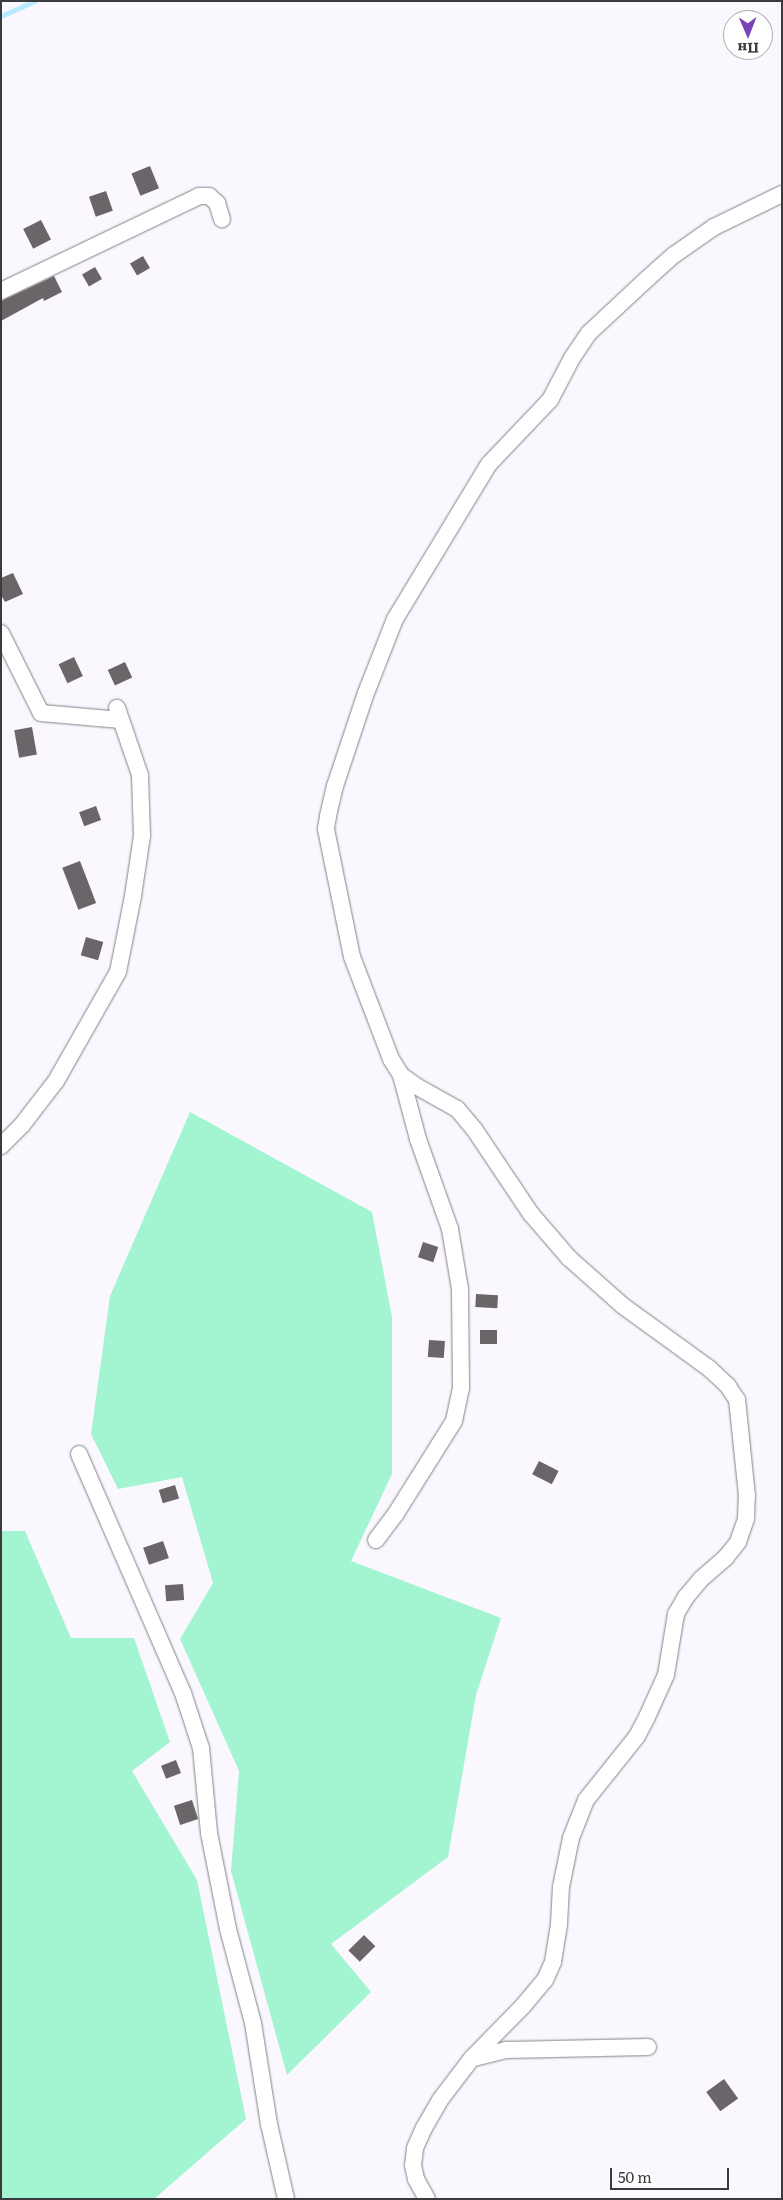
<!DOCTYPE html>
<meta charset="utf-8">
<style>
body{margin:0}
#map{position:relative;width:783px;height:2200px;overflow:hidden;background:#faf8fe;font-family:Literata,serif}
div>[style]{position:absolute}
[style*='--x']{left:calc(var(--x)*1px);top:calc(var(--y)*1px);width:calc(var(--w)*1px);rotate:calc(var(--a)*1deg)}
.green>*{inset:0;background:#a2f5d0}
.stream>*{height:5px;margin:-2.5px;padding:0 2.5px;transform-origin:2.5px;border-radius:2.5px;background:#b8ebff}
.building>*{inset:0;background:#6b6468;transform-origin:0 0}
.roads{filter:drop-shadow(0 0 1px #838187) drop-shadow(0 0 1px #838187)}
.minor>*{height:16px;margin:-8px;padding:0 8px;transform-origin:8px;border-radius:8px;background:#fff}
span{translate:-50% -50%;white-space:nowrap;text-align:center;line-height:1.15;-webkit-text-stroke:5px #fff;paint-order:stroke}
.frame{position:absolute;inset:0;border:2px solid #3b3a3c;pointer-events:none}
.north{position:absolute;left:723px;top:10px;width:50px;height:50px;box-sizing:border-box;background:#fff;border:1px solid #b1b0b1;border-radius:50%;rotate:179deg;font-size:14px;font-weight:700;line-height:20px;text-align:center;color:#3b3a3c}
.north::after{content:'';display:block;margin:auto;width:18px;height:22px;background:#7b43ba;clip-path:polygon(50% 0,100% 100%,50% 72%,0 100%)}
.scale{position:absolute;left:610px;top:2168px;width:119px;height:22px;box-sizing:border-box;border:2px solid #3b3a3c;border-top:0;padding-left:6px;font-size:15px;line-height:18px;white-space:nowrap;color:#3b3a3c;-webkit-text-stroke:4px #fff;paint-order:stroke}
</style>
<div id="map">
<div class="green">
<div style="clip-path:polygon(190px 1112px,372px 1212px,392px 1317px,392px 1474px,351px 1561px,501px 1618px,476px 1695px,448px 1857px,331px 1944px,371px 1992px,287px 2075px,231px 1871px,239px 1771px,180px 1639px,213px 1583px,182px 1477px,118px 1489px,91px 1434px,110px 1296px)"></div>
<div style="clip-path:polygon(1px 1531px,25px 1531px,71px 1638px,134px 1638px,170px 1742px,132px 1771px,197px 1880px,246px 2119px,154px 2199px,1px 2199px)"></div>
</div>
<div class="stream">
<div style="--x:1;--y:16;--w:37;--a:-24"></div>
</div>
<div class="building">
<div style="left:150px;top:166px;width:24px;height:20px;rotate:68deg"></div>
<div style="left:106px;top:191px;width:21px;height:18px;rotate:71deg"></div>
<div style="left:41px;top:220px;width:22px;height:20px;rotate:63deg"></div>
<div style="left:143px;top:256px;width:14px;height:15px;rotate:60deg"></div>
<div style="left:95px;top:267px;width:14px;height:15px;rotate:60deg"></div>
<div style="clip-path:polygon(54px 276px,62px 292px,44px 301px,43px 298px,1px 321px,1px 301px)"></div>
<div style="clip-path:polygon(13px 573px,23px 594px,5px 602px,1px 595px,1px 578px)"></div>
<div style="left:74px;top:657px;width:21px;height:17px;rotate:65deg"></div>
<div style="left:125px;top:662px;width:17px;height:19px;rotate:65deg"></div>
<div style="left:32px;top:727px;width:28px;height:18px;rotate:80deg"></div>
<div style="left:96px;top:806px;width:15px;height:18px;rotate:70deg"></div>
<div style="left:80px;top:861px;width:45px;height:19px;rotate:69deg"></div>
<div style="left:86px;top:937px;width:18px;height:19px;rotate:16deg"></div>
<div style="left:423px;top:1242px;width:16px;height:16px;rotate:18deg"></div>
<div style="left:476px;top:1294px;width:22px;height:13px;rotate:3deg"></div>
<div style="left:497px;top:1330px;width:14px;height:17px;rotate:90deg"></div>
<div style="left:429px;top:1340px;width:16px;height:17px;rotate:4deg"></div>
<div style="left:539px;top:1461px;width:22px;height:15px;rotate:27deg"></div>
<div style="left:175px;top:1485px;width:14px;height:17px;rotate:73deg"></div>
<div style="left:163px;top:1541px;width:18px;height:21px;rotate:71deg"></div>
<div style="left:183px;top:1584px;width:16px;height:18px;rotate:86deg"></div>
<div style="left:176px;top:1760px;width:14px;height:16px;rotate:69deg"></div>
<div style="left:192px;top:1800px;width:20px;height:19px;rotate:72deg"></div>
<div style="left:364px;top:1935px;width:16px;height:22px;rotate:45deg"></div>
<div style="left:724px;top:2079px;width:24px;height:22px;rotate:54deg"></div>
</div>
<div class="roads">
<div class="minor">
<div style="--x:1;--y:291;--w:220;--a:-25.6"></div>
<div style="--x:199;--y:196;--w:10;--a:0"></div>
<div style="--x:209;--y:196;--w:11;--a:41"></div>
<div style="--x:217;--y:203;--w:17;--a:73"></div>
<div style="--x:1;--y:633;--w:89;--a:63.4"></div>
<div style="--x:41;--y:713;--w:80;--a:5"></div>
<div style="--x:1;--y:1146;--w:30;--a:-45"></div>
<div style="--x:22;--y:1125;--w:56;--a:-52.3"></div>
<div style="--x:56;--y:1081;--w:125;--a:-60.4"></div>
<div style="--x:118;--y:972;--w:77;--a:-78.8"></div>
<div style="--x:133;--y:896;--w:61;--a:-81.5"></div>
<div style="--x:142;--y:836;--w:61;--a:-91.9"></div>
<div style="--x:140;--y:775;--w:71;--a:-108.9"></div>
<div style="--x:79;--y:1454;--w:261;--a:66.5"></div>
<div style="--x:183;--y:1693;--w:58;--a:71.9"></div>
<div style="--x:201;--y:1748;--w:85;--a:84.6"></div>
<div style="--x:209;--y:1833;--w:98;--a:78.8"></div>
<div style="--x:228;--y:1929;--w:97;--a:75.1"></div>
<div style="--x:253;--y:2023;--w:102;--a:81"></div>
<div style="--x:269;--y:2124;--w:77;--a:77.2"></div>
<div style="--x:376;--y:1540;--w:31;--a:-53"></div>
<div style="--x:395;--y:1515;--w:111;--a:-57.9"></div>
<div style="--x:454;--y:1421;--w:35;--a:-78"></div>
<div style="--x:461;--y:1387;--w:98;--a:-90.6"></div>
<div style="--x:460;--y:1289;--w:61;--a:-99.5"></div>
<div style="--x:450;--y:1229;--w:96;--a:-109.6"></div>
<div style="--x:418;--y:1139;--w:66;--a:-104.9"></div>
<div style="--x:474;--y:2058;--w:34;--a:-14"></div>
<div style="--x:507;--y:2050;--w:141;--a:-1.2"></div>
<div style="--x:427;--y:2199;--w:23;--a:-119"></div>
<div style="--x:416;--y:2179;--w:14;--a:-102"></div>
<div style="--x:413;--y:2165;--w:17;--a:-83"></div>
<div style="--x:415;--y:2148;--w:22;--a:-66"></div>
<div style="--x:424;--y:2128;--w:32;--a:-60"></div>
<div style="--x:440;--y:2100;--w:53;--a:-52.7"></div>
<div style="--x:472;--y:2058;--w:73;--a:-45.6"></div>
<div style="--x:523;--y:2006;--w:34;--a:-50"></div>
<div style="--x:545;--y:1980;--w:20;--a:-66"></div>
<div style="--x:553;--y:1962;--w:38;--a:-81"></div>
<div style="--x:559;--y:1924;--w:37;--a:-87"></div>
<div style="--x:561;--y:1887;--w:50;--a:-78.5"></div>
<div style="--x:571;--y:1838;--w:41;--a:-68.5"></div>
<div style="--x:586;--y:1800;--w:82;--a:-51.4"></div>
<div style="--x:637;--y:1736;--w:21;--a:-62"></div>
<div style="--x:647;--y:1717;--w:46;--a:-65.7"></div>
<div style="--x:666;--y:1675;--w:62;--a:-80.7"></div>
<div style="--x:676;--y:1614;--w:20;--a:-60"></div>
<div style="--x:686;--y:1597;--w:23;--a:-50"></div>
<div style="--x:701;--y:1579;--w:33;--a:-41"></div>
<div style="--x:726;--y:1557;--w:19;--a:-51"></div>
<div style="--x:738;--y:1542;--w:24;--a:-71"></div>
<div style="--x:746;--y:1519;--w:23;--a:-88"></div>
<div style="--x:747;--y:1496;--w:97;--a:-95.9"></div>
<div style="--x:737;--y:1400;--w:17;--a:-123"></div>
<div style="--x:728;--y:1386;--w:25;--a:-137"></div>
<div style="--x:710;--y:1369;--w:109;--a:-144"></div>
<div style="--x:622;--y:1305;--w:71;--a:-138.4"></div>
<div style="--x:569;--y:1258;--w:58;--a:-130.8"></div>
<div style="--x:531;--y:1214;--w:102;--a:-123.8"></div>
<div style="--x:474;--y:1129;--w:26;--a:-130"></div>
<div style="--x:457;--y:1109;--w:47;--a:-150.7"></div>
<div style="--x:416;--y:1086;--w:19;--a:-144"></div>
<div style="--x:401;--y:1075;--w:19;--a:-122"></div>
<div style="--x:391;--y:1059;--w:109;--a:-110.9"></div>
<div style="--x:352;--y:957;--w:131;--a:-101.5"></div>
<div style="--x:326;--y:829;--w:13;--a:-81"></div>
<div style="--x:328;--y:816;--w:31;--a:-77"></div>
<div style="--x:335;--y:786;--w:98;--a:-71.6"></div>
<div style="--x:366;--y:693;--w:79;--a:-68.6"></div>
<div style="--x:395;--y:619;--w:181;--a:-58.8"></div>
<div style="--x:489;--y:464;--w:88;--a:-46.4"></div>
<div style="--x:550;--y:400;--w:47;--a:-62.4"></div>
<div style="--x:572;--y:358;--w:30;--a:-56"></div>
<div style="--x:589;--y:333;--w:79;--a:-43"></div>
<div style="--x:647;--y:279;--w:36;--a:-42"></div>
<div style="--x:674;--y:255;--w:49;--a:-35"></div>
<div style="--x:714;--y:227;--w:76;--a:-25.9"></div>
</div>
</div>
<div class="frame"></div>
<div class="north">Пн</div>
<div class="scale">50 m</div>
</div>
